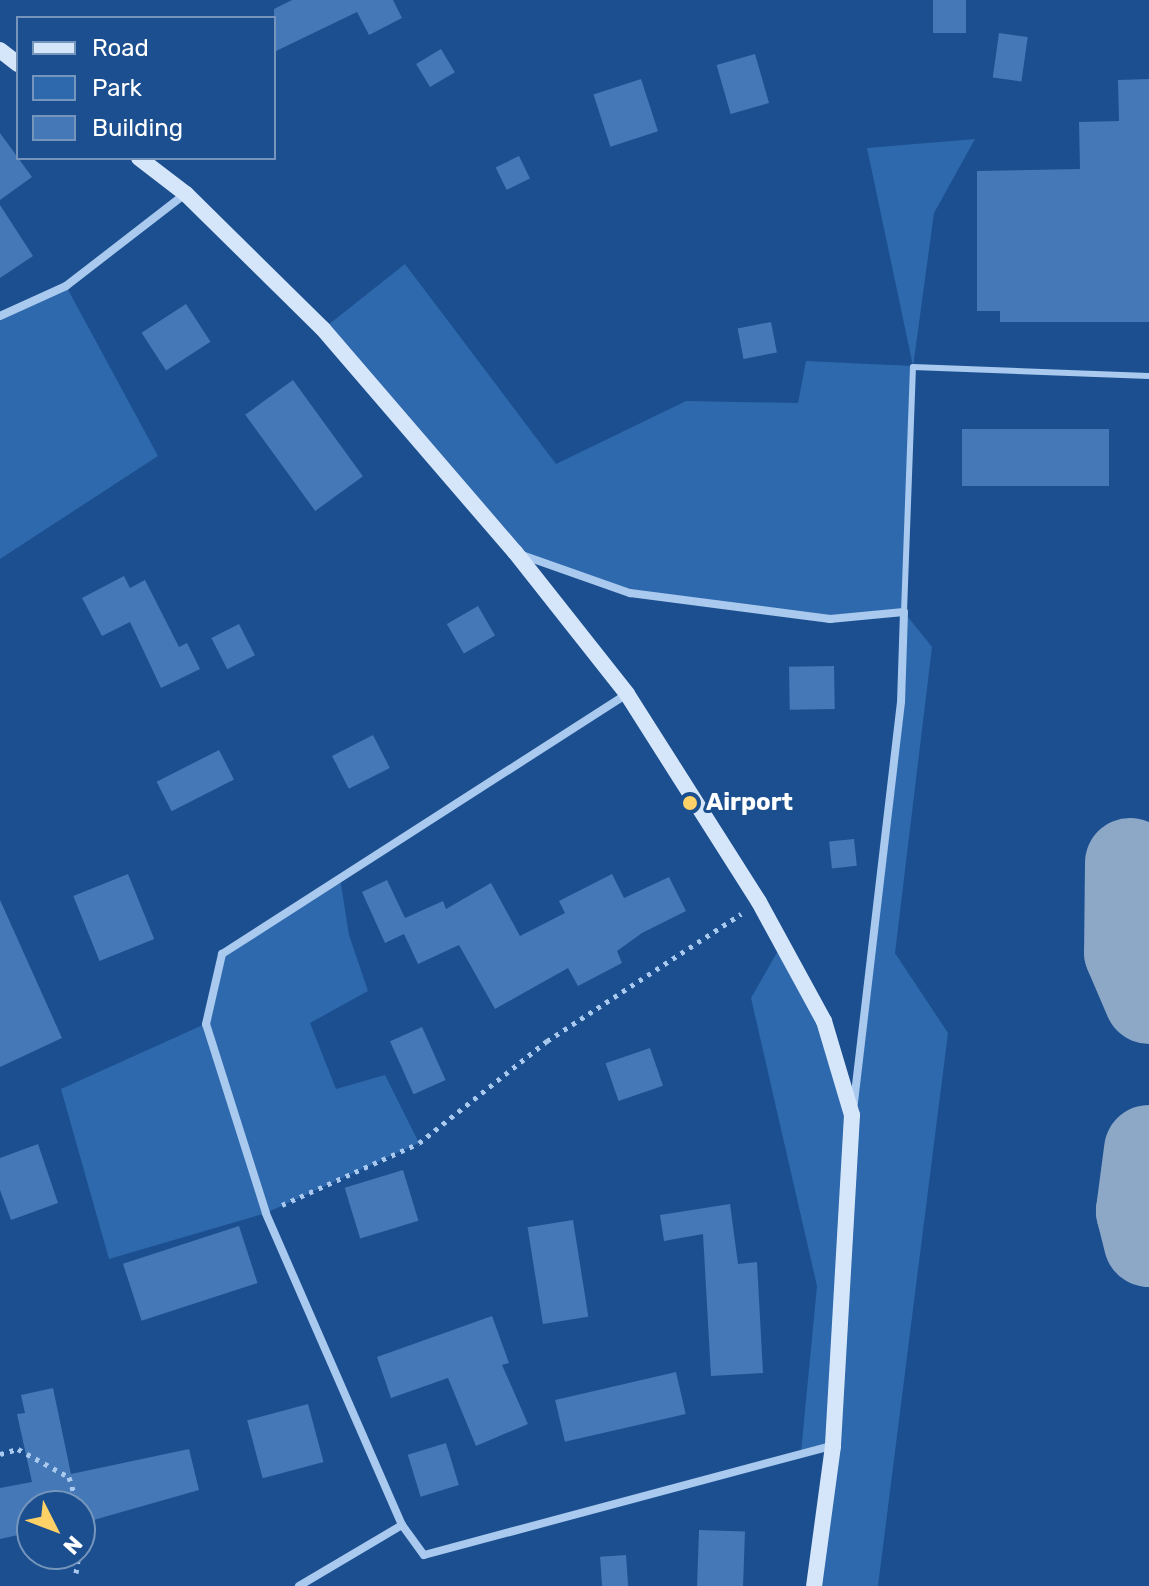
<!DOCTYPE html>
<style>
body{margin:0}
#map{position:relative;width:1149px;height:1586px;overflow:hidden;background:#1b4f8f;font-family:Rubik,sans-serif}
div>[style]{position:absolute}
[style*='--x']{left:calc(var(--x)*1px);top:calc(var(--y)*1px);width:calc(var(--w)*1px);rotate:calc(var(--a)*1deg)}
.green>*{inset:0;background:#2e69ad}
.taxiway>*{height:90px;margin:-45px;padding:0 45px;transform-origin:45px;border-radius:45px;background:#8da7c7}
.building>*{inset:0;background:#4478b7;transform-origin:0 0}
.path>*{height:5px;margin-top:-2.5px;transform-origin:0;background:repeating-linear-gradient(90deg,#a9c9ee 0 4px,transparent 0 10px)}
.lane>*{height:6px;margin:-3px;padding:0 3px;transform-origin:3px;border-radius:3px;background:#a9c9ee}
.street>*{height:8px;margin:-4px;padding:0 4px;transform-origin:4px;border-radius:4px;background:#a9c9ee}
.secondary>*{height:16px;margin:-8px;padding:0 8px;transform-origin:8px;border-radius:8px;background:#d6e6fa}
.dots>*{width:22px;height:22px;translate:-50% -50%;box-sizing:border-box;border:4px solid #1b4f8f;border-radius:50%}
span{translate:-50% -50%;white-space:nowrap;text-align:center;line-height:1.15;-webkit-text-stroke:6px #1b4f8f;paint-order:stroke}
.poi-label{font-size:24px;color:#fff;font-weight:700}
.left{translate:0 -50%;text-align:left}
.legend{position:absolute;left:16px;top:16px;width:260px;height:144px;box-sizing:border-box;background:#1b4f8f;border:2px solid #7695bc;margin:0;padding:10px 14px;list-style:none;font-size:24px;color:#fff}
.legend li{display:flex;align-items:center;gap:16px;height:40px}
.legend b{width:40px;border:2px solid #7695bc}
.north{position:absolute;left:16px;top:1490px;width:80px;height:80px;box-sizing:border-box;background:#1b4f8f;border:2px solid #7695bc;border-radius:50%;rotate:132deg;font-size:22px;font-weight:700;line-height:32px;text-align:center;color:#fff}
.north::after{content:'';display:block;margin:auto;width:28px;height:36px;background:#ffd166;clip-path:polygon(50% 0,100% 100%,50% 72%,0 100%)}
</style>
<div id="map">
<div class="green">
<div style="clip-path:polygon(975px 139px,934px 213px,913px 367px,904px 612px,932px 647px,895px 953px,948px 1033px,878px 1586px,814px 1586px,833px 1447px,801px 1452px,817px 1286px,751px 998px,783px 942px,824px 1021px,852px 1112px,901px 702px,904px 613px,830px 619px,630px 593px,515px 552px,323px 329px,405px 264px,556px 464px,686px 401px,798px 403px,806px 361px,913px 366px,867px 148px)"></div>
<div style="clip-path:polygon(66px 286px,158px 456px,0 559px,0 316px)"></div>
<div style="clip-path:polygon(340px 878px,349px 935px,368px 991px,310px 1023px,336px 1089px,385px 1075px,419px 1143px,266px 1213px,109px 1259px,61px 1089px,205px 1024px,222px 954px)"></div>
</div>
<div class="taxiway">
<div style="--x:1130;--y:863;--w:89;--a:90.6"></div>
<div style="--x:1129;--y:952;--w:51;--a:66.9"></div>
<div style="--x:1149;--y:1150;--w:62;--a:97.5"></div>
<div style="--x:1141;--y:1211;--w:32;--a:76"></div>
</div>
<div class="building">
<div style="clip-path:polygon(292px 0,393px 0,402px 18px,369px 35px,357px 12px,274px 52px,274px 9px)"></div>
<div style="left:933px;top:0;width:33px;height:33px"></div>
<div style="left:999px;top:33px;width:29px;height:45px;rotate:8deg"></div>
<div style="left:441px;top:49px;width:27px;height:29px;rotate:59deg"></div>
<div style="left:755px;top:54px;width:51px;height:40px;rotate:74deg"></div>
<div style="left:641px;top:79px;width:55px;height:50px;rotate:72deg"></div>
<div style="clip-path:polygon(1149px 79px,1149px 322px,1000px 322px,1000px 311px,977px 311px,977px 171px,1080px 169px,1079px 122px,1119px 121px,1118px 80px)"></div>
<div style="clip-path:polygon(0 133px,32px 177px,0 200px)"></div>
<div style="left:519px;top:156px;width:25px;height:26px;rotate:64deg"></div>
<div style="clip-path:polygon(0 205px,33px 256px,0 278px)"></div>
<div style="left:186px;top:304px;width:45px;height:53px;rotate:57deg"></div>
<div style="left:771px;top:322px;width:31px;height:34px;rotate:79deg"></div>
<div style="left:293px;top:380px;width:119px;height:59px;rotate:54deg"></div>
<div style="left:1109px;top:429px;width:57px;height:147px;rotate:90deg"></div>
<div style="clip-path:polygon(124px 576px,130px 588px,145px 580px,179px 647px,187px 643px,200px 669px,161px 688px,130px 622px,102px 636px,82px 598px)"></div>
<div style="left:478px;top:606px;width:34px;height:36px;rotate:60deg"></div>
<div style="left:239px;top:624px;width:35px;height:31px;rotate:63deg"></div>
<div style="left:834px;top:666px;width:43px;height:45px;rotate:89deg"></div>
<div style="left:373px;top:735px;width:37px;height:46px;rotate:63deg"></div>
<div style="left:219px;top:750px;width:33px;height:70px;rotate:63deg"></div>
<div style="left:854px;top:839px;width:27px;height:25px;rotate:84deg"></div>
<div style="left:128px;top:874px;width:70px;height:59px;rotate:68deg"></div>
<div style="clip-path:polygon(612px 874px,624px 898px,669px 877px,686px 911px,642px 933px,617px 951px,622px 963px,578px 986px,568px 968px,495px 1009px,459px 945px,418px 964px,404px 934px,385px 943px,362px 892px,387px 880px,405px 918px,443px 901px,446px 909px,491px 883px,520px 936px,565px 913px,559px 901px)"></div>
<div style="clip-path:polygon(0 900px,62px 1038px,0 1067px)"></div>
<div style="left:422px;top:1027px;width:58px;height:35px;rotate:66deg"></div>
<div style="left:650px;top:1048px;width:40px;height:47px;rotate:71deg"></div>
<div style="clip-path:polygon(38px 1144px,58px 1203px,11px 1220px,0 1190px,0 1158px)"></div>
<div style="left:403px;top:1170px;width:53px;height:61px;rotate:73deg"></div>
<div style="clip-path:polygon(730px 1204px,738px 1264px,757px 1262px,763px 1373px,711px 1376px,703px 1234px,664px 1241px,660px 1215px)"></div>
<div style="left:573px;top:1220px;width:98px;height:46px;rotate:81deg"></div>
<div style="left:239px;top:1226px;width:60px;height:122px;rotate:72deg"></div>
<div style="clip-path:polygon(492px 1316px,509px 1363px,502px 1365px,528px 1424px,476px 1446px,448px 1378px,391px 1398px,377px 1357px)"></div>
<div style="left:676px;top:1372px;width:43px;height:124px;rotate:77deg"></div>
<div style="clip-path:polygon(53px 1388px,71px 1474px,189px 1449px,199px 1490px,90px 1521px,86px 1506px,32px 1506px,32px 1532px,0 1539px,0 1488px,32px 1482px,17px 1414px,25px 1413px,21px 1395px)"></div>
<div style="left:308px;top:1404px;width:60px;height:63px;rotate:75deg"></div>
<div style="left:446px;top:1443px;width:44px;height:40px;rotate:73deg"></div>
<div style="left:699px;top:1530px;width:46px;height:56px;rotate:2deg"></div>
<div style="left:626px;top:1555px;width:31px;height:26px;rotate:86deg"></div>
</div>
<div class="path">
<div style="--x:282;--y:1205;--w:150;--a:-24.3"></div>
<div style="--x:419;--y:1143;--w:164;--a:-38.6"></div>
<div style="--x:547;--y:1041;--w:232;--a:-33.2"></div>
<div style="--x:0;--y:1454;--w:19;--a:-16"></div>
<div style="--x:18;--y:1449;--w:58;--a:28.8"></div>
<div style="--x:69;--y:1477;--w:30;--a:73"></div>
<div style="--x:80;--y:1512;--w:38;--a:90"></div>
<div style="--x:76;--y:1573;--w:19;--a:-81"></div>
</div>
<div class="lane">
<div style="--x:904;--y:612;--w:245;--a:-87.9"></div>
<div style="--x:913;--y:367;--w:236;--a:2.2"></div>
</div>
<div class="street">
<div style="--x:0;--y:316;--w:72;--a:-24.4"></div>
<div style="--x:66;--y:286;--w:150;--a:-37.7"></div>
<div style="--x:519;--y:554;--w:118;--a:19.4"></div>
<div style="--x:630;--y:593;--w:202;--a:7.4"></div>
<div style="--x:830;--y:619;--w:74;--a:-5.4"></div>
<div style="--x:904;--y:612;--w:90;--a:91.9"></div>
<div style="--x:901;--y:702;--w:404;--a:96.7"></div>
<div style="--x:402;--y:1525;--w:340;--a:-113.6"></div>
<div style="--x:266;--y:1213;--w:198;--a:-107.6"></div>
<div style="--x:206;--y:1024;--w:72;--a:-77.1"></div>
<div style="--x:222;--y:954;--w:480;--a:-32.7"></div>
<div style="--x:299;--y:1586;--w:120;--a:-30.6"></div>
<div style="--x:402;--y:1525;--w:37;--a:54"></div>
<div style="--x:424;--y:1555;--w:422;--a:-15"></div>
</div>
<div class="secondary">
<div style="--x:0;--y:50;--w:23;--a:38"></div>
<div style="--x:139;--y:158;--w:59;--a:37.5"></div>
<div style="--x:186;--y:194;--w:192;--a:44.6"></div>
<div style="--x:323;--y:329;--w:294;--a:49.3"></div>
<div style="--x:515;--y:552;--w:181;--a:51.7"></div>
<div style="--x:627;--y:694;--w:246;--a:57.6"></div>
<div style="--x:759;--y:902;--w:136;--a:61.4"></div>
<div style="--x:824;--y:1021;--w:98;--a:73.4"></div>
<div style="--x:852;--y:1115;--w:332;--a:93.3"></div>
<div style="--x:833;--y:1446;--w:141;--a:97.7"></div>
</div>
<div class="dots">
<div style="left:690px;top:803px;background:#ffd166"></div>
</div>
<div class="poi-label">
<span class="left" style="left:706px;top:803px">Airport</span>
</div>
<ul class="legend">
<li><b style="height:10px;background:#d6e6fa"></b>Road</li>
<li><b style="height:22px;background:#2e69ad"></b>Park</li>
<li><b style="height:22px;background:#4478b7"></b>Building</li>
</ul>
<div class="north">N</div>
</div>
